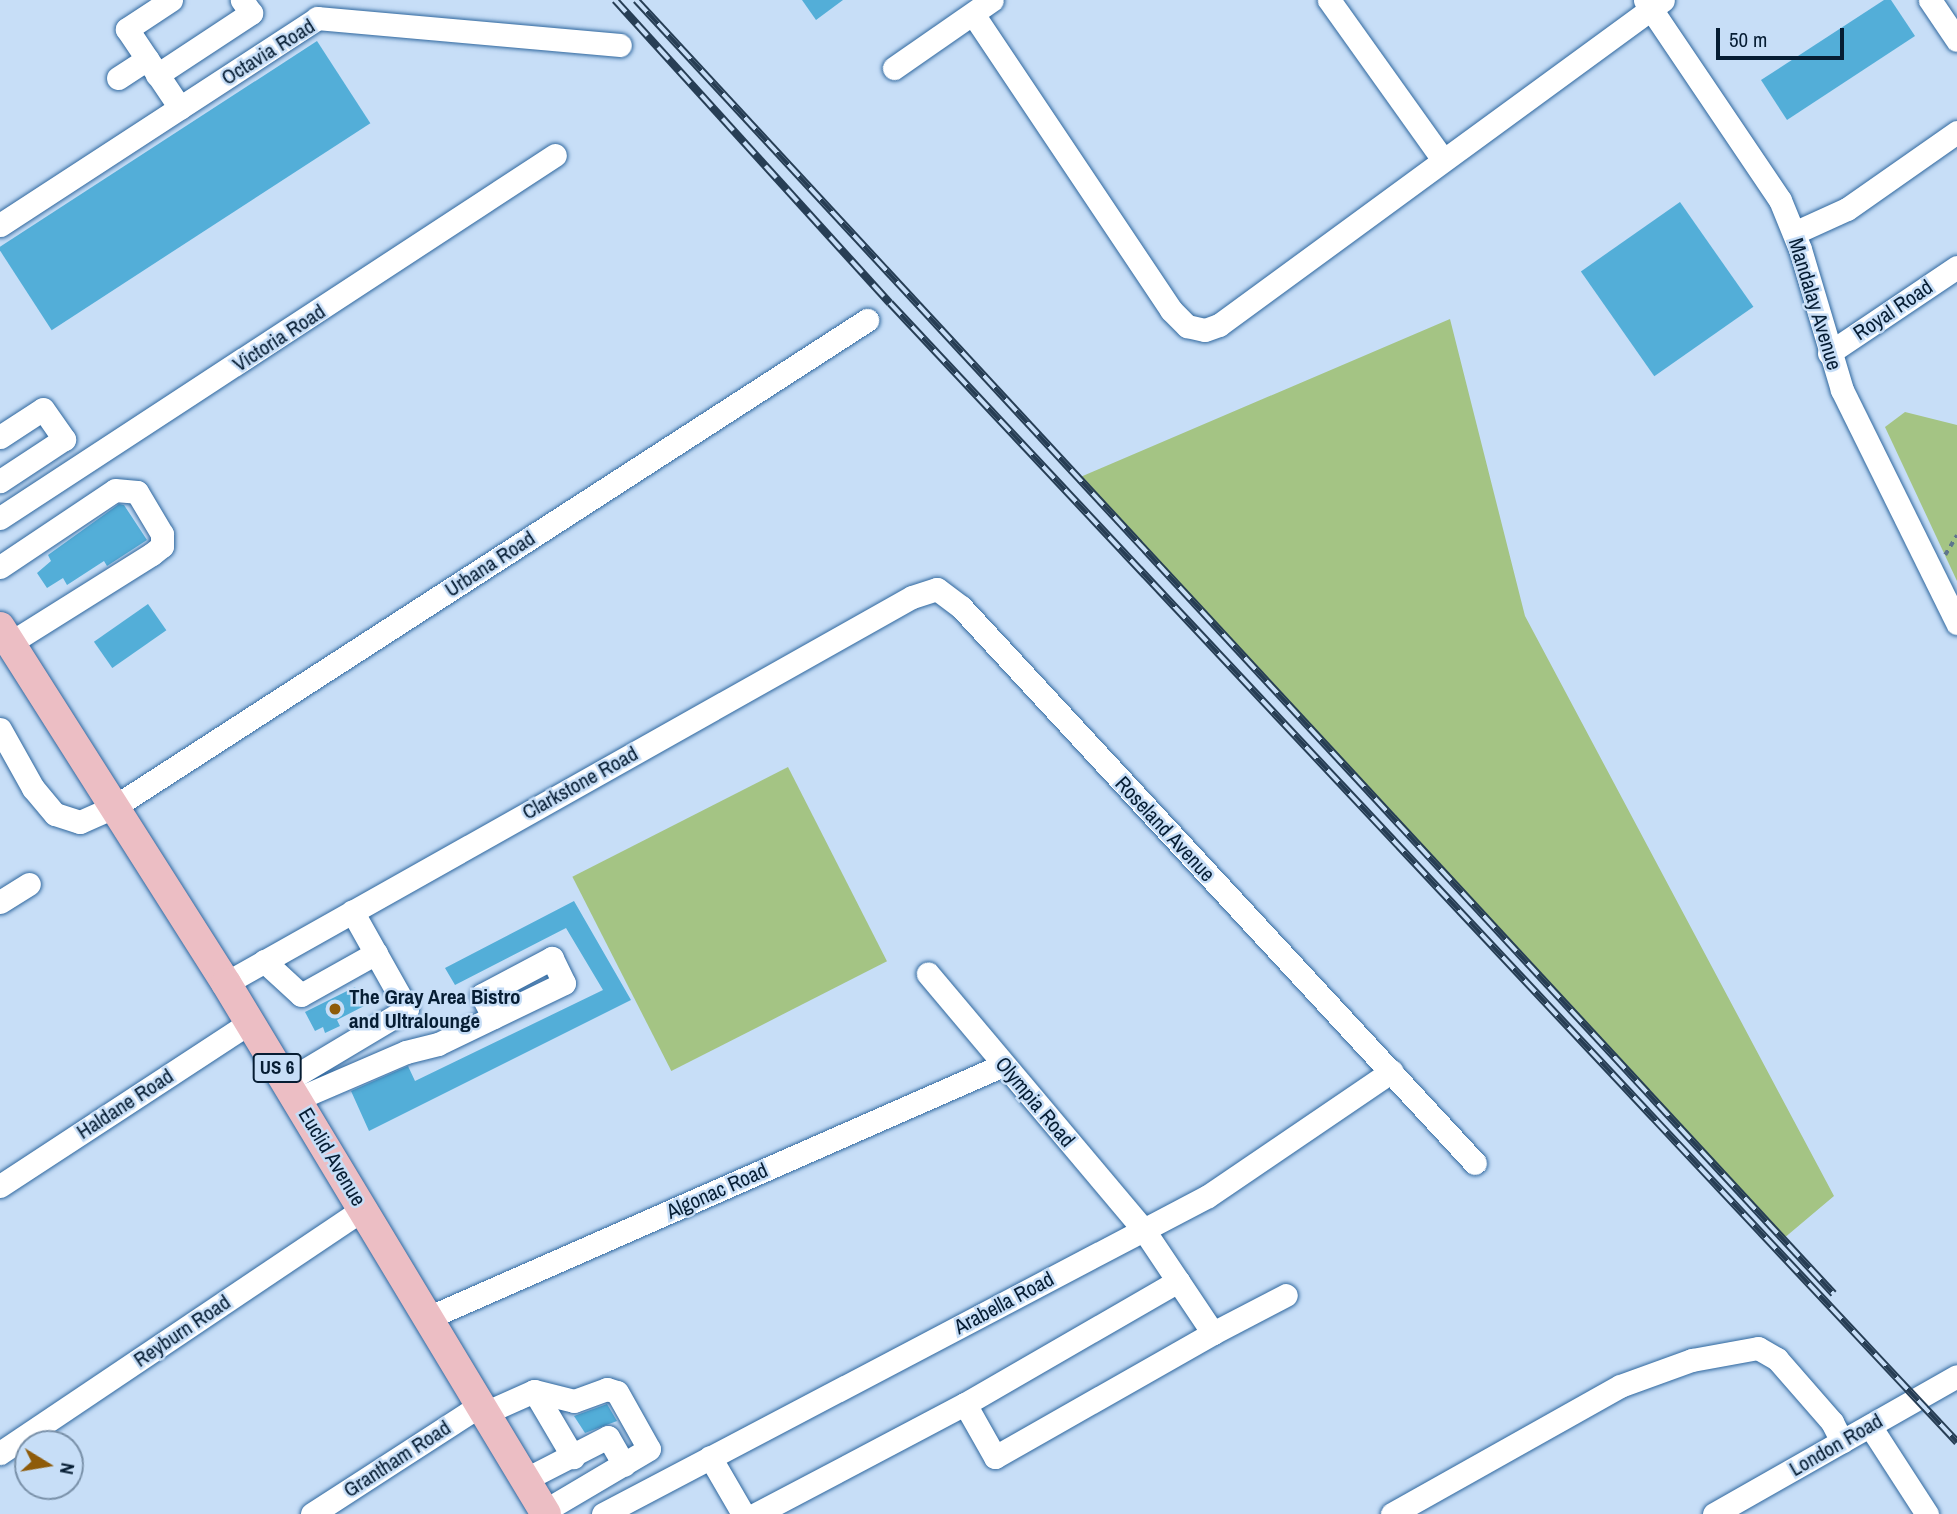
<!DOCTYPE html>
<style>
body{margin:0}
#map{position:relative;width:1957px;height:1514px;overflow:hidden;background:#c7def7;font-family:"Archivo Narrow",sans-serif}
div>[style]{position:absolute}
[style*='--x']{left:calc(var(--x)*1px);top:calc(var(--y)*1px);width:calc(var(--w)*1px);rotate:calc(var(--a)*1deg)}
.green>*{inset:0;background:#a4c484;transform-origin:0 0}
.building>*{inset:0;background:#53aed8;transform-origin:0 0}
.path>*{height:3.5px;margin-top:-1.75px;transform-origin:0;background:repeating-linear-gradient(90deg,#5f768d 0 5px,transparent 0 10px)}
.roads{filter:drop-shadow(0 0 2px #2f679e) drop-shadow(0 0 2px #2f679e)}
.minor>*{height:23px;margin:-11.5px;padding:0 11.5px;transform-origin:11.5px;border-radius:11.5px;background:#fff}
.major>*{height:30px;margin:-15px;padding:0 15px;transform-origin:15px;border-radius:15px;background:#ecbec4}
.rail>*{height:8px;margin-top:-4px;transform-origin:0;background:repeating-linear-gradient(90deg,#c7def7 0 16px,#273e55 0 32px);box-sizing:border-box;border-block:2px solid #273e55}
.dots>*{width:19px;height:19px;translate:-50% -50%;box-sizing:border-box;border:4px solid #c7def7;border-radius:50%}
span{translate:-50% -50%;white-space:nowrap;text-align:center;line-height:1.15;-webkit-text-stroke:5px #c7def7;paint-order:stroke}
.shield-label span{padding:2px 5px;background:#c7def7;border:2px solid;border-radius:5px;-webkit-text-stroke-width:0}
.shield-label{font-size:19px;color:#061d33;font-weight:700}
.street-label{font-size:21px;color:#061d33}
.poi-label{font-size:21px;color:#061d33;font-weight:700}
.left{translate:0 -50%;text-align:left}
.north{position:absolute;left:14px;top:1430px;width:70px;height:70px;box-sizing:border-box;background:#c7def7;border:2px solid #7a91a9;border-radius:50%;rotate:101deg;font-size:19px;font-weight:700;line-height:28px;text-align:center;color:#061d33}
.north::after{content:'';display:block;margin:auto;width:24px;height:32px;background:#8e5b0a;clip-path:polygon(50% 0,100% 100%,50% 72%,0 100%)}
.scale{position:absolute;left:1716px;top:28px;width:128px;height:32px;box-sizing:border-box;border:4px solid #061d33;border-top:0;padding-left:9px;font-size:21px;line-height:24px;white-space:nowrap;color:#061d33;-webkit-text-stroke:5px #c7def7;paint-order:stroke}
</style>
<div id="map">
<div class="green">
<div style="clip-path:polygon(1450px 319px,1525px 616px,1834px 1196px,1783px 1239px,1078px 478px)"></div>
<div style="clip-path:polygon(1905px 412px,1957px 425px,1957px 581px,1885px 427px)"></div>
<div style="left:788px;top:767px;width:218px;height:242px;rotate:63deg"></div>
</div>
<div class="building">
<div style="clip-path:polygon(802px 0,843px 0,816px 20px)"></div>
<div style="clip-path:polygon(1884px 0,1891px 0,1915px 36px,1787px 120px,1761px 80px)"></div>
<div style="left:317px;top:41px;width:98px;height:380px;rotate:57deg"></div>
<div style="left:1680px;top:202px;width:128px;height:121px;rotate:55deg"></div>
<div style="clip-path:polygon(119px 504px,124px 505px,147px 540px,107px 566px,104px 561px,67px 585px,63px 578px,47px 588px,37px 573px,51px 561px,48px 555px)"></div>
<div style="left:148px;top:604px;width:32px;height:66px;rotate:55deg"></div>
<div style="clip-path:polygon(574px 901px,631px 1000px,369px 1131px,351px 1091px,408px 1066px,415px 1081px,603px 990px,566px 928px,455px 985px,445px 968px)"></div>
<div style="clip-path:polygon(355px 987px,364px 1006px,337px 1020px,340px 1026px,325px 1033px,323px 1027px,315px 1031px,305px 1012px)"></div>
<div style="clip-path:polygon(607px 1404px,617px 1421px,585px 1433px,574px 1416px)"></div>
</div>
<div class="path">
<div style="--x:1945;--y:555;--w:23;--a:-59"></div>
</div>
<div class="roads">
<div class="minor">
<div style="--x:171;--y:0;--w:53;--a:146.6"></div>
<div style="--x:127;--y:29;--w:95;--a:56.1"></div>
<div style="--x:1329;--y:0;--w:196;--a:54.5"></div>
<div style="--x:1645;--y:0;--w:241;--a:56"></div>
<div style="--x:1780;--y:200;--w:53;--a:67.8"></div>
<div style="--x:1800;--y:249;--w:147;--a:73.4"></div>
<div style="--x:1842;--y:390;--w:260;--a:63.7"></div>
<div style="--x:1930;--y:0;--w:48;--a:56"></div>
<div style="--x:973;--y:14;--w:356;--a:56.2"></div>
<div style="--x:1171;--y:310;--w:23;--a:45"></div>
<div style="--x:1187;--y:326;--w:18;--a:13"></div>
<div style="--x:1205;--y:330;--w:15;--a:-20"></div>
<div style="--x:1219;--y:325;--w:550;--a:-36.2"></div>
<div style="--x:894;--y:68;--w:119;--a:-34.8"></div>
<div style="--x:157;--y:75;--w:113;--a:-33.4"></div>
<div style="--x:251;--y:13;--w:16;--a:-125"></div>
<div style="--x:118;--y:78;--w:35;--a:-33"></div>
<div style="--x:0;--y:225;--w:379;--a:-33.1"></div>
<div style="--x:317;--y:18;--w:304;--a:5.1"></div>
<div style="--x:1794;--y:233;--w:58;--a:-24.4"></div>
<div style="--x:1847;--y:209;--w:134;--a:-35"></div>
<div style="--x:1829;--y:353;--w:154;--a:-33.9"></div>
<div style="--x:0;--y:437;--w:51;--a:-33.1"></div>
<div style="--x:43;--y:409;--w:37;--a:55"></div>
<div style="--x:64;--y:439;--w:77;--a:146.7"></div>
<div style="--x:0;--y:518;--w:663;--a:-33.19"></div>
<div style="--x:0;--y:567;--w:138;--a:-33.8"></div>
<div style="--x:115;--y:490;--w:22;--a:5"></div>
<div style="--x:137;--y:492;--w:49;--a:59.2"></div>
<div style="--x:162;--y:534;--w:12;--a:90"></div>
<div style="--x:162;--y:546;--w:13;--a:141"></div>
<div style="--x:152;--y:554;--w:168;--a:147.9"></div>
<div style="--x:0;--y:729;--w:68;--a:60.8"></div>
<div style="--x:33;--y:788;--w:34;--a:50"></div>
<div style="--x:55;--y:814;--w:26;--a:18"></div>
<div style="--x:80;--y:822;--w:37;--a:-24"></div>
<div style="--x:114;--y:807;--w:897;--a:-32.89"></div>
<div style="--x:0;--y:902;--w:34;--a:-32"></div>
<div style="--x:264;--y:961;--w:50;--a:42.6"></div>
<div style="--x:301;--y:995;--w:86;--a:-29.2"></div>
<div style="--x:226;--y:983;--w:787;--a:-29.37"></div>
<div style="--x:912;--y:597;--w:26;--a:-18"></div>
<div style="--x:937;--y:589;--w:30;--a:37"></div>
<div style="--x:961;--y:607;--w:757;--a:47.25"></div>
<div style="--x:285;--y:1082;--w:142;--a:-30.9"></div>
<div style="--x:407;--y:1009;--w:112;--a:-119.3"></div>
<div style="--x:297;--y:1099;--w:119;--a:-23.3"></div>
<div style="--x:406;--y:1052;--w:33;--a:-14"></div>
<div style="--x:438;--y:1044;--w:140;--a:-25.8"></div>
<div style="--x:564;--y:983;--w:28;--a:-116"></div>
<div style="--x:552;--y:958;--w:79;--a:152.1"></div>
<div style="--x:482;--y:995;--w:25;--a:63"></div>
<div style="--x:0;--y:1186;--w:298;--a:-33.2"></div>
<div style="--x:1178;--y:1281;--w:63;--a:56.1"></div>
<div style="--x:1213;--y:1333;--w:82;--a:-27.5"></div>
<div style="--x:430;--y:1317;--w:626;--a:-23.74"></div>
<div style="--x:534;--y:1391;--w:77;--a:59.4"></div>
<div style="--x:965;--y:1404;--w:61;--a:60.5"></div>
<div style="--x:995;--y:1457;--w:251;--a:-29.6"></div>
<div style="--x:487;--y:1412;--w:51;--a:-24.1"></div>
<div style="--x:534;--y:1391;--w:41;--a:14"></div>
<div style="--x:574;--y:1401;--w:35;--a:-20"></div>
<div style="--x:607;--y:1389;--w:10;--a:17"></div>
<div style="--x:617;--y:1392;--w:65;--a:60.7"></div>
<div style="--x:649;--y:1449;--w:122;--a:149.4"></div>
<div style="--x:1870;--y:1426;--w:105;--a:57.1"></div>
<div style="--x:0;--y:1453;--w:437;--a:-33.9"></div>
<div style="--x:710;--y:1457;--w:66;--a:59.9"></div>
<div style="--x:526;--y:1479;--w:92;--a:-27.1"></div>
<div style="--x:608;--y:1437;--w:32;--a:60"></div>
<div style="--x:312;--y:1514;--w:202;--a:-32.9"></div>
<div style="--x:603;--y:1514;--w:683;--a:-27.73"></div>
<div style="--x:1208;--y:1196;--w:222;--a:-34.2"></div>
<div style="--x:756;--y:1514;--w:236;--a:-27.8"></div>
<div style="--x:965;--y:1404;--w:246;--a:-30"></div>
<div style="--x:1178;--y:1281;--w:63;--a:-123.9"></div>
<div style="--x:1143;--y:1229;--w:334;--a:-130.1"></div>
<div style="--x:1392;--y:1514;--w:261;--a:-29.3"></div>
<div style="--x:1620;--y:1386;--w:77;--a:-19.9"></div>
<div style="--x:1692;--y:1360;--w:67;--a:-10.3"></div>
<div style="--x:1758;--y:1348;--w:22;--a:30"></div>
<div style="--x:1777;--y:1359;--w:84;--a:48.9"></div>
<div style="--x:1832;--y:1422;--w:22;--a:63"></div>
<div style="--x:1714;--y:1514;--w:279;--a:-29.6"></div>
</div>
<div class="major">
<div style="--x:0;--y:627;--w:422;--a:57.6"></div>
<div style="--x:226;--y:983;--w:620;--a:58.93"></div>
</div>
</div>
<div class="rail">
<div style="--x:615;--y:0;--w:409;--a:47.8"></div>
<div style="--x:890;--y:303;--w:1561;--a:46.87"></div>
<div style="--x:636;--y:0;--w:1763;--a:47.21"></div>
</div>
<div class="dots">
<div style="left:335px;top:1009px;background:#8e5b0a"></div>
</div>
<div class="shield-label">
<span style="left:277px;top:1068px">US 6</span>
</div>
<div class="street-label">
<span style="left:268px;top:52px;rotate:-32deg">Octavia Road</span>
<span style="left:1815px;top:304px;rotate:73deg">Mandalay Avenue</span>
<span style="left:1893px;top:310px;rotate:-34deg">Royal Road</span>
<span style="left:279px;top:338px;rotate:-33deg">Victoria Road</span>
<span style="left:490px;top:564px;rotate:-33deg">Urbana Road</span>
<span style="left:580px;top:783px;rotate:-29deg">Clarkstone Road</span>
<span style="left:1165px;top:829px;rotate:47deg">Roseland Avenue</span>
<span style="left:1035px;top:1102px;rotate:50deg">Olympia Road</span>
<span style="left:125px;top:1104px;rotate:-33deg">Haldane Road</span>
<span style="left:332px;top:1157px;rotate:59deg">Euclid Avenue</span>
<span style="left:717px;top:1191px;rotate:-24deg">Algonac Road</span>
<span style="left:1004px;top:1303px;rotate:-28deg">Arabella Road</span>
<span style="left:182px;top:1331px;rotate:-34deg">Reyburn Road</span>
<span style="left:1836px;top:1445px;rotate:-30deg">London Road</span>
<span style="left:397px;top:1459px;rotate:-33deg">Grantham Road</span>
</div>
<div class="poi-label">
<span class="left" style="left:349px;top:1009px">The Gray Area Bistro<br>and Ultralounge</span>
</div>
<div class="north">N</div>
<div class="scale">50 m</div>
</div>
